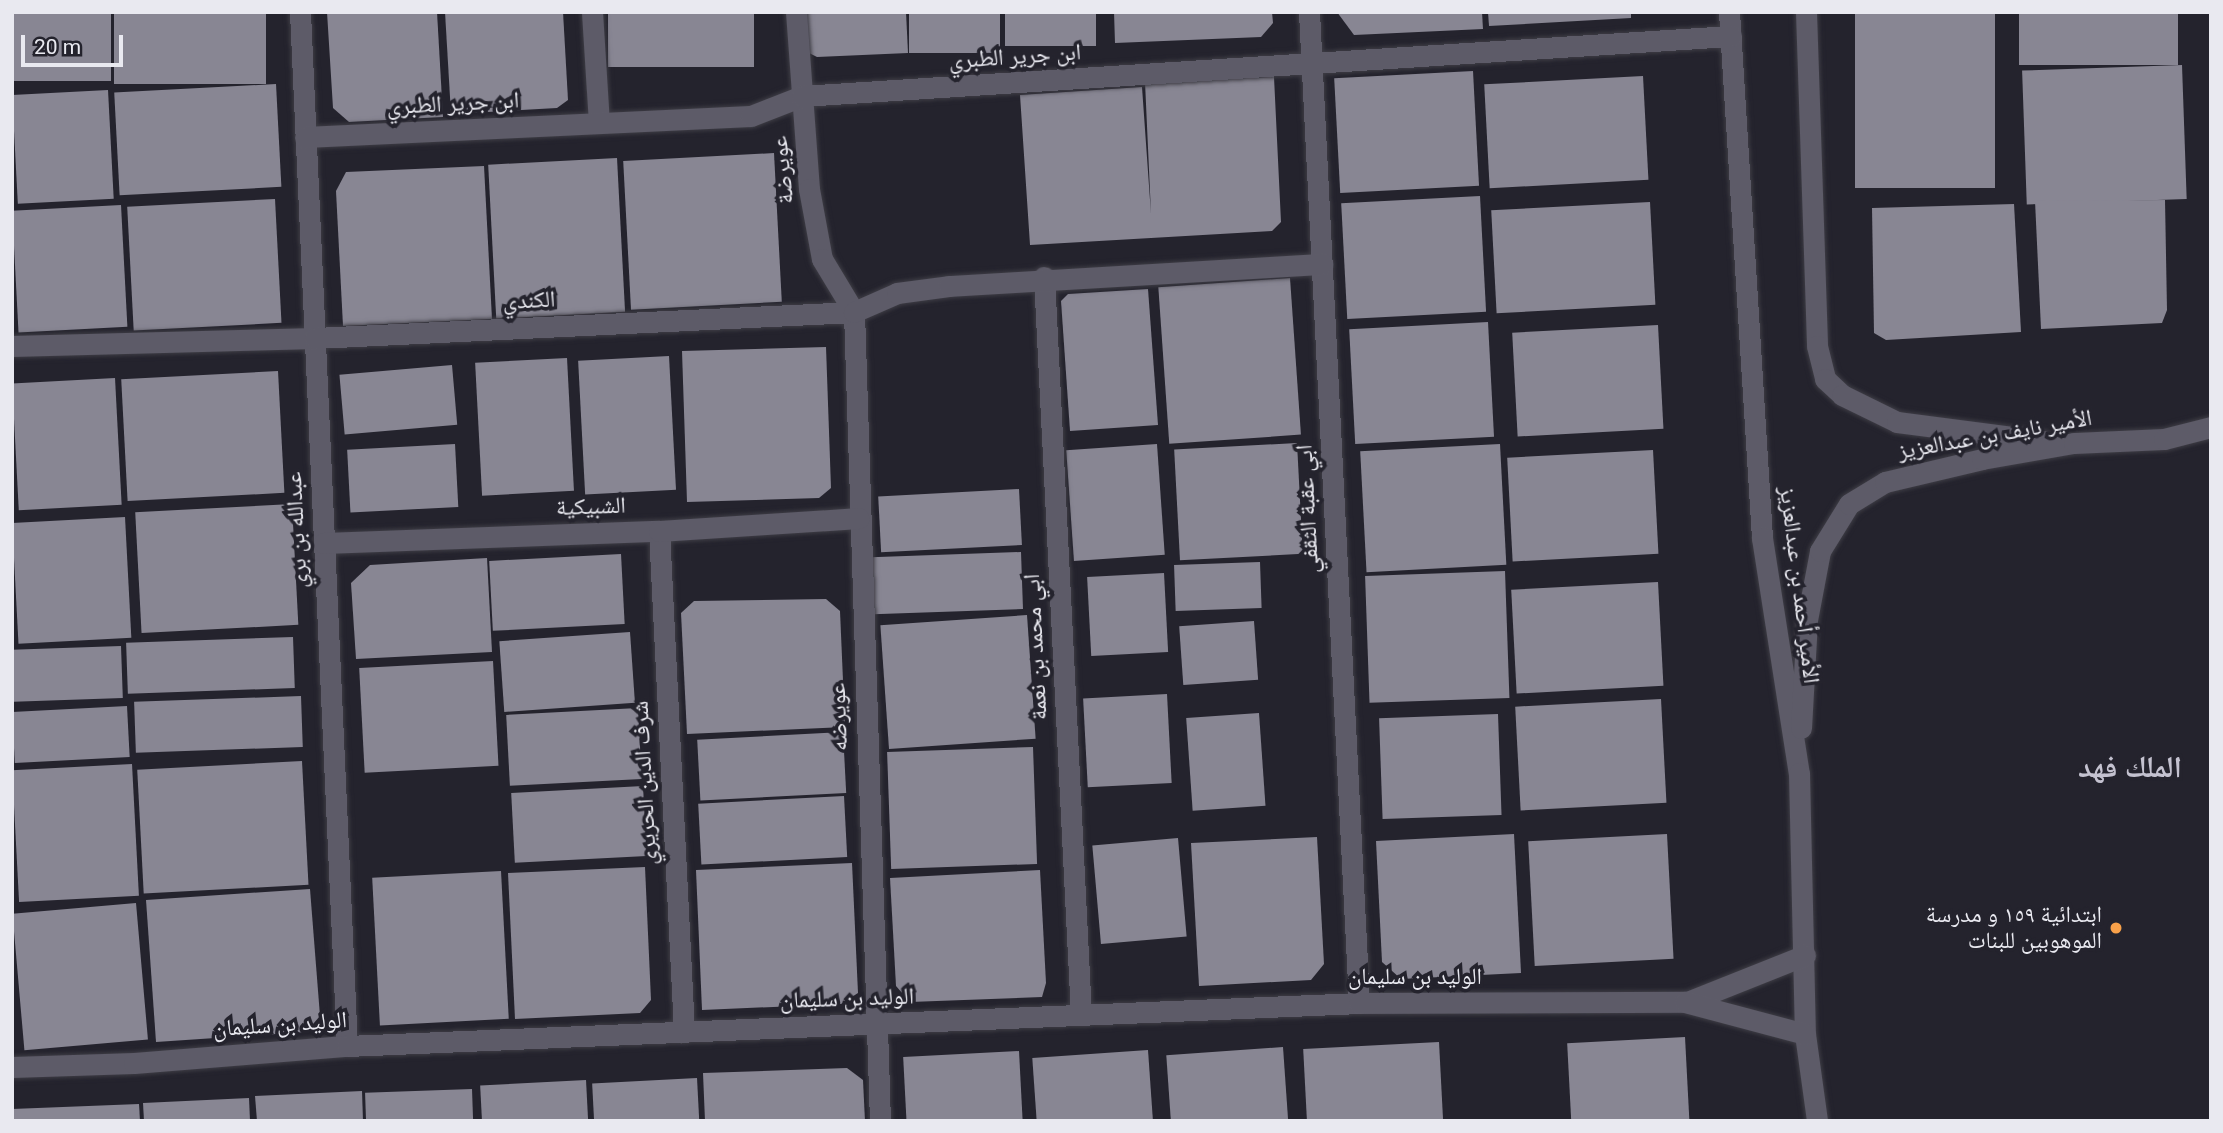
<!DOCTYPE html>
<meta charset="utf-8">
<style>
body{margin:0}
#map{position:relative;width:2223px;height:1133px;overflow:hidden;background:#24232d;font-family:Roboto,"Noto Naskh Arabic",sans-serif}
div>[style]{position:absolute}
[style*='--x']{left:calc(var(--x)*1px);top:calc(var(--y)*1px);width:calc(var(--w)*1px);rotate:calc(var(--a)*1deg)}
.building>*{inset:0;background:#888693;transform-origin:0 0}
.roads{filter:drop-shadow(0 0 2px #3e3d45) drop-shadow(0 0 2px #3e3d45)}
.minor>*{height:21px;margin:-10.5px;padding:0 10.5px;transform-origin:10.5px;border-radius:10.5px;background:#5d5b68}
.dots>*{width:19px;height:19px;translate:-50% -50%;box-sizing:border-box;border:4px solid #24232d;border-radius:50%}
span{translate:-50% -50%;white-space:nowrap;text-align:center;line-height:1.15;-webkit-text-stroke:7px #24232d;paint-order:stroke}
.street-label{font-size:23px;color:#e9e9f0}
.poi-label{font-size:23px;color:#e9e9f0}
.right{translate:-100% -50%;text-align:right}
.district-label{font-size:30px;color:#c4c2d0;font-weight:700}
.frame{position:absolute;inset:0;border:14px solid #e9e9f0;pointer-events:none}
.scale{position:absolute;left:21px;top:35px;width:102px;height:32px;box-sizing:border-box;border:4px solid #e9e9f0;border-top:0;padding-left:9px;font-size:21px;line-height:24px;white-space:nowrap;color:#e9e9f0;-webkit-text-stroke:5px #24232d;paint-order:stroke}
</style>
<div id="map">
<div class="building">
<div style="left:12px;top:12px;width:99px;height:69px"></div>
<div style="left:114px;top:12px;width:152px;height:72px"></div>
<div style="clip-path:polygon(327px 12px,437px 12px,443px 117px,349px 122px,333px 108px)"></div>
<div style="clip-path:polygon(445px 12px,563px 12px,568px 100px,557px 108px,451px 114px)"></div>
<div style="left:608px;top:12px;width:146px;height:55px"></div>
<div style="clip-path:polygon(805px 12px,906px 12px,908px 53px,817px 57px,809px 53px)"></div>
<div style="left:909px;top:12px;width:91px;height:41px"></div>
<div style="left:1005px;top:12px;width:91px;height:34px"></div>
<div style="clip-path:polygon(1114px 12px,1272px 12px,1273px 23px,1261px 37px,1115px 43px)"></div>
<div style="clip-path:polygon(1337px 12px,1482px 12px,1483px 29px,1354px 35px)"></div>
<div style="clip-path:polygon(1488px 12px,1631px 12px,1631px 18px,1489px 26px)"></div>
<div style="left:1855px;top:12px;width:140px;height:176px"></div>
<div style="left:2019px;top:12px;width:159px;height:53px"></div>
<div style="left:2182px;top:65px;width:134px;height:160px;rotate:88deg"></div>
<div style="left:1473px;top:71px;width:115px;height:139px;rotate:87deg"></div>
<div style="left:1643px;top:76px;width:104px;height:159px;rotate:87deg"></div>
<div style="clip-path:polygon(1274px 77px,1281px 222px,1272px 231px,1030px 245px,1020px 95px,1142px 87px,1151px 214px,1145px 82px)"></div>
<div style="left:276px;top:84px;width:103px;height:162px;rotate:87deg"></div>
<div style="left:108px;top:90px;width:109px;height:96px;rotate:87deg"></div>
<div style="left:774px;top:153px;width:149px;height:151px;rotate:87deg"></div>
<div style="left:617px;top:158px;width:154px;height:129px;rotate:87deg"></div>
<div style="clip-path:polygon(484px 166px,492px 319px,343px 326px,336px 191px,346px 172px)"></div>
<div style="left:1480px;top:196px;width:116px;height:139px;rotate:87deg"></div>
<div style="left:275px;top:199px;width:124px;height:148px;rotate:87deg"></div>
<div style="clip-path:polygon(2165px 200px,2167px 310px,2162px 323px,2041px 329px,2035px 201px)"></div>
<div style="left:1650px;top:202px;width:103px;height:159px;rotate:87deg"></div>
<div style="clip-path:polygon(2014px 204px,2021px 332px,1886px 340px,1874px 333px,1872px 208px)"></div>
<div style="left:121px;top:205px;width:122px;height:109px;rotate:87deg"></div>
<div style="left:1290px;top:278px;width:157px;height:132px;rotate:86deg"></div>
<div style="clip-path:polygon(1148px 289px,1158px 425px,1070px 431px,1061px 301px,1068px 294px)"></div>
<div style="left:1488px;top:322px;width:115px;height:139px;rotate:87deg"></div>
<div style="left:1658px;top:325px;width:104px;height:146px;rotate:87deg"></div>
<div style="clip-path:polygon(826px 347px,831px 488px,819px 498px,687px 502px,682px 351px)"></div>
<div style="left:669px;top:356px;width:134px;height:91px;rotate:87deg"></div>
<div style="left:567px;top:358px;width:133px;height:92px;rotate:87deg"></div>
<div style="left:452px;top:365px;width:60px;height:113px;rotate:85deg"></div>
<div style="left:278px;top:371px;width:122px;height:157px;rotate:87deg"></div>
<div style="left:115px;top:378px;width:127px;height:103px;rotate:87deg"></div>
<div style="left:1297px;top:443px;width:111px;height:123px;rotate:87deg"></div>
<div style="left:455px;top:444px;width:63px;height:108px;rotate:87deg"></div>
<div style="left:1157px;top:444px;width:111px;height:91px;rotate:86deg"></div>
<div style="left:1500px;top:444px;width:121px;height:140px;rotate:87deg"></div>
<div style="left:1653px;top:450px;width:104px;height:146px;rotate:87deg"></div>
<div style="left:1019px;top:489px;width:56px;height:141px;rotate:87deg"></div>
<div style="left:292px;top:504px;width:121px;height:157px;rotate:87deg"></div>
<div style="left:125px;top:517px;width:121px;height:113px;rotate:87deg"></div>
<div style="left:1021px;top:552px;width:57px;height:150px;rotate:88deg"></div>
<div style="left:621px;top:554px;width:70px;height:132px;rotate:87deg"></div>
<div style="clip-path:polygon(487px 558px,492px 652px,356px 659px,351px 583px,370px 565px)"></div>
<div style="left:1260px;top:562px;width:46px;height:86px;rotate:88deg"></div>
<div style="left:1505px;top:571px;width:127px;height:140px;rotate:88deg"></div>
<div style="left:1164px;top:573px;width:79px;height:77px;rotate:87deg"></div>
<div style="left:1658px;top:582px;width:104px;height:147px;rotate:87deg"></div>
<div style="clip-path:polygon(826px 599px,840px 611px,845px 727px,687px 734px,681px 613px,694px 601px)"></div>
<div style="left:1027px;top:615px;width:124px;height:147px;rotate:86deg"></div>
<div style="left:1254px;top:621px;width:59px;height:75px;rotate:86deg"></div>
<div style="left:630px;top:632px;width:71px;height:131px;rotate:86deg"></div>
<div style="left:293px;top:637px;width:51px;height:167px;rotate:88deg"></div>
<div style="left:121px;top:646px;width:52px;height:109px;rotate:88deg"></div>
<div style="left:493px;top:661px;width:105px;height:134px;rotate:87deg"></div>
<div style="left:1167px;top:694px;width:89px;height:84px;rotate:87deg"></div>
<div style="left:301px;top:696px;width:51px;height:167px;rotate:88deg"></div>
<div style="left:1661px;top:699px;width:104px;height:146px;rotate:87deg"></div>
<div style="left:127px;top:706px;width:51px;height:115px;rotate:87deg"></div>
<div style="left:638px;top:708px;width:71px;height:132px;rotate:87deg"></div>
<div style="left:1259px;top:713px;width:93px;height:73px;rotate:86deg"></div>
<div style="left:1498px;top:714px;width:101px;height:119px;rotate:88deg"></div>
<div style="left:843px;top:732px;width:61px;height:146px;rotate:87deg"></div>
<div style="left:1033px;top:747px;width:117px;height:146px;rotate:88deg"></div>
<div style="left:302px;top:761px;width:124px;height:165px;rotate:87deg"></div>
<div style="left:132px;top:764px;width:132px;height:120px;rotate:87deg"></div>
<div style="left:643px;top:786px;width:70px;height:132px;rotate:87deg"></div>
<div style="left:844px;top:796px;width:61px;height:146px;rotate:87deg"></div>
<div style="clip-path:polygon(1514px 834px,1521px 973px,1401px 979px,1382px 962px,1376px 841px)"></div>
<div style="left:1667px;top:834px;width:125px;height:139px;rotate:87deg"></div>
<div style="clip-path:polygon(1317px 837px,1324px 964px,1311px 980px,1199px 986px,1191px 843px)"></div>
<div style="left:1178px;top:838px;width:99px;height:86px;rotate:85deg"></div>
<div style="clip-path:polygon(852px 863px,858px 993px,841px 1004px,702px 1010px,696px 870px)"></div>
<div style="clip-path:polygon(645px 867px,651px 1000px,640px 1013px,515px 1019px,508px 873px)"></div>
<div style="clip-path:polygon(1040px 870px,1046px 983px,1042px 997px,910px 1002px,896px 986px,890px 878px)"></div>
<div style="left:501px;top:871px;width:148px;height:129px;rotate:87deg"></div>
<div style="clip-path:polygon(310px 889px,320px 1016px,306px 1032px,156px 1042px,146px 900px)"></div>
<div style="left:136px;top:903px;width:137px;height:124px;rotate:85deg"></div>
<div style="left:1685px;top:1037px;width:84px;height:118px;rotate:87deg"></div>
<div style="left:1439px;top:1042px;width:79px;height:136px;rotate:87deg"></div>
<div style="left:1283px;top:1047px;width:74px;height:117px;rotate:86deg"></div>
<div style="left:1148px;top:1050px;width:71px;height:116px;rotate:86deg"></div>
<div style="left:1019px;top:1051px;width:70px;height:116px;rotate:87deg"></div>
<div style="clip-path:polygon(847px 1068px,863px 1080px,865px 1121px,705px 1121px,703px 1073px)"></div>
<div style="left:697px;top:1078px;width:43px;height:105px;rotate:87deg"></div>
<div style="left:586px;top:1080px;width:41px;height:106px;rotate:87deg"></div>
<div style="left:472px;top:1089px;width:32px;height:107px;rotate:88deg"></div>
<div style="clip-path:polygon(362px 1091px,363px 1121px,257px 1121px,255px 1096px)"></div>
<div style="clip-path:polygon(249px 1098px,250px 1121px,144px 1121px,143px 1103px)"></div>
<div style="clip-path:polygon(139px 1104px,140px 1121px,12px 1121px,12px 1109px)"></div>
</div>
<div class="roads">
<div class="minor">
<div style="--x:300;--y:12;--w:1035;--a:87.4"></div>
<div style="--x:592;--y:12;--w:111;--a:86.4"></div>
<div style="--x:796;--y:12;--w:177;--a:85.8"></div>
<div style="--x:809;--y:189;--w:71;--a:79.5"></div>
<div style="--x:822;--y:259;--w:62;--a:58.9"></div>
<div style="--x:854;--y:312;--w:809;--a:88.16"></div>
<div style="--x:1309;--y:12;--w:992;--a:87.11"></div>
<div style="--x:1729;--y:12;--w:527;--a:86.41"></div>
<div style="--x:1762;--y:538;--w:238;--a:81.1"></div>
<div style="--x:1799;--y:773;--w:261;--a:88.7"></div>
<div style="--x:1805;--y:1034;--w:88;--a:82.1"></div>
<div style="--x:1806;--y:12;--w:334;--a:88.1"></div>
<div style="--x:1817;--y:346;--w:34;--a:76"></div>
<div style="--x:1825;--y:379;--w:23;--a:43"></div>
<div style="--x:1842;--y:395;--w:61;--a:26.1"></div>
<div style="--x:1897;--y:422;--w:147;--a:7.4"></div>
<div style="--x:305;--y:137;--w:446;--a:-2.7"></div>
<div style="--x:751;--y:116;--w:55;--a:-21.4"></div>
<div style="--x:802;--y:96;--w:931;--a:-3.7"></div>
<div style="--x:1044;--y:277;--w:739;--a:87.13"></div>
<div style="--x:12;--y:346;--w:303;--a:-1.5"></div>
<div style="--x:315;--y:338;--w:540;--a:-2.76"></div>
<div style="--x:854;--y:312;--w:47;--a:-23.8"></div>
<div style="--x:897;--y:293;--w:52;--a:-7.7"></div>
<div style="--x:949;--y:286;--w:374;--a:-3.4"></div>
<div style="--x:659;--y:531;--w:502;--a:87.14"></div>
<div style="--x:324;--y:543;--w:335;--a:-2.1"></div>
<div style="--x:659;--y:531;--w:200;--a:-3.7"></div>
<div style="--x:1801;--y:728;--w:108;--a:-86.8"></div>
<div style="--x:1807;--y:620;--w:70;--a:-79.3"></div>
<div style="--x:1820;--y:551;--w:55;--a:-58.3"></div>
<div style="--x:1849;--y:504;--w:42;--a:-31.4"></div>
<div style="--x:1885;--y:482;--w:100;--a:-13.3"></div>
<div style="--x:1982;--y:459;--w:93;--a:-9.9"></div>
<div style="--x:2074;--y:443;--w:90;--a:-2.5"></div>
<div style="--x:2164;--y:439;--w:49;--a:-14.3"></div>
<div style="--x:1687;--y:1002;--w:127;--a:-21.7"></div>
<div style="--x:12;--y:1067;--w:122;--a:-1.9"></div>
<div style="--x:134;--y:1063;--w:214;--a:-4.6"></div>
<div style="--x:347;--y:1046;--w:1013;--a:-2.43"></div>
<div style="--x:1359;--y:1003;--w:326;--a:-0.2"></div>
<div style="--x:1685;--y:1002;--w:124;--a:14.9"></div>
</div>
</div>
<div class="dots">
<div style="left:2116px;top:928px;background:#f8a14a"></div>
</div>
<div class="street-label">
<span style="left:1015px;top:57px;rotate:-4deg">ابن جرير الطبري</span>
<span style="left:453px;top:104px;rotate:-3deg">ابن جرير الطبري</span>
<span style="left:783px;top:170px;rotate:-96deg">عويرضة</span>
<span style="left:529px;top:301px;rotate:-3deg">الكندي</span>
<span style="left:1995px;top:435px;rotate:-10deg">الأمير نايف بن عبدالعزيز</span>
<span style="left:591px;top:507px;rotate:-2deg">الشبيكية</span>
<span style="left:1308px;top:509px;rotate:-93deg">ابي عقبة الثقفي</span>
<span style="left:297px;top:530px;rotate:-93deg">عبدالله بن بري</span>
<span style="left:1799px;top:585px;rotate:83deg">الأمير أحمد بن عبدالعزيز</span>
<span style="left:1036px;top:647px;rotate:-93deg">ابي محمد بن نعمة</span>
<span style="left:839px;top:717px;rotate:-92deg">عويرضه</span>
<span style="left:645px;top:783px;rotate:-93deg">شرف الدين الحريري</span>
<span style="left:1415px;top:977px">الوليد بن سليمان</span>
<span style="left:847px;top:999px;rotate:-2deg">الوليد بن سليمان</span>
<span style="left:280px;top:1025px;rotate:-4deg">الوليد بن سليمان</span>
</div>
<div class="poi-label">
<span class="right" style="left:2102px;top:928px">ابتدائية ١٥٩ و مدرسة<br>الموهوبين للبنات</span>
</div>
<div class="district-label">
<span style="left:2130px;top:767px">الملك فهد</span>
</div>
<div class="frame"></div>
<div class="scale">20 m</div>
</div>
